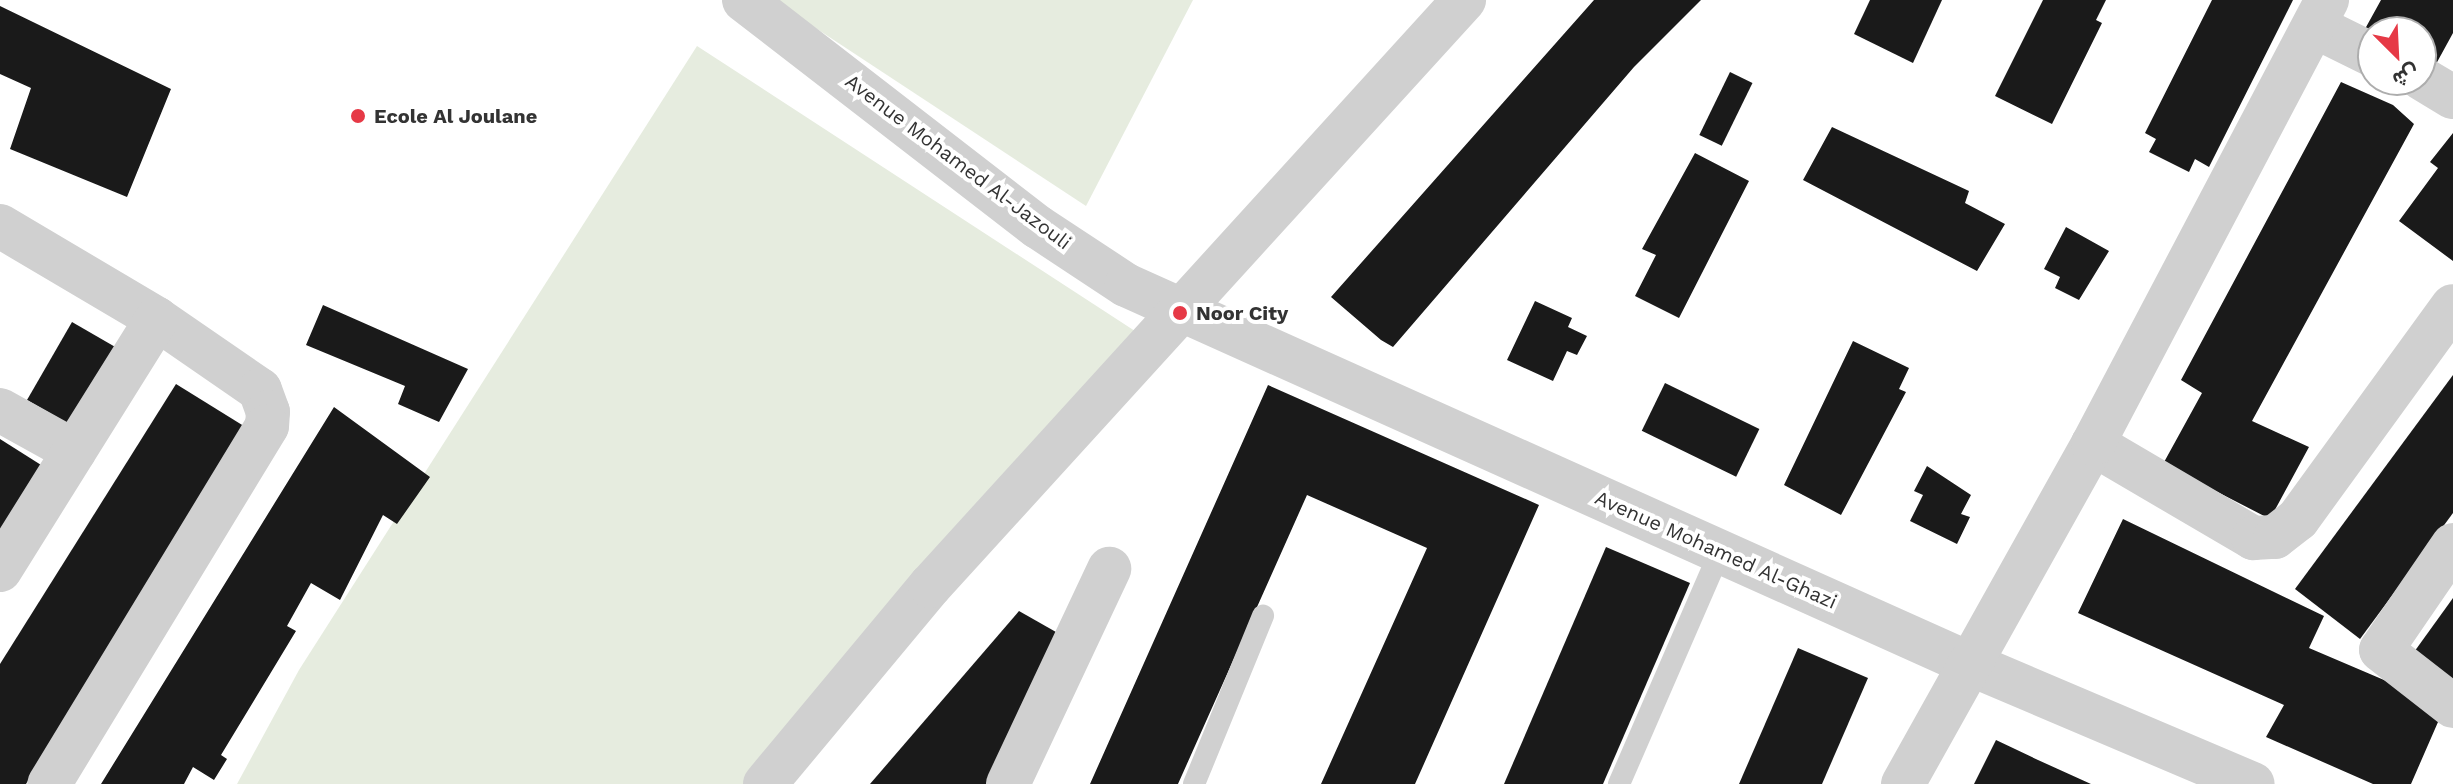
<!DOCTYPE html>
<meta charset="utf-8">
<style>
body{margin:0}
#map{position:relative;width:2453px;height:784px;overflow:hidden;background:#fff;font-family:"Work Sans",Vazirmatn,sans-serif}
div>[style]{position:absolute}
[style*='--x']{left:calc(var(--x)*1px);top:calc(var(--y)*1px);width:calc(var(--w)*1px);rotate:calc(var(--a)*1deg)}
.green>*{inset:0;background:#e6ecdf}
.building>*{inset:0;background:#1a1a1a;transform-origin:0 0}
.lane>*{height:22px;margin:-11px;padding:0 11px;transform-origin:11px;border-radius:11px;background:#d0d0d0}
.street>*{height:44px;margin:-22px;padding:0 22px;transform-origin:22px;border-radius:22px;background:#d0d0d0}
.dots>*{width:22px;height:22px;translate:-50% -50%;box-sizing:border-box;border:4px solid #fff;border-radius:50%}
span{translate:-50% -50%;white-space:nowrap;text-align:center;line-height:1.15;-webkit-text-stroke:8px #fff;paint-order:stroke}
.poi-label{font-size:20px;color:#333;font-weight:700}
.left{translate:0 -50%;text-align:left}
.street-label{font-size:20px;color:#333}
.north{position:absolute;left:2357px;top:16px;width:80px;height:80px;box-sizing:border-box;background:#fff;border:2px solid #adadad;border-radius:50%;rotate:156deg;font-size:22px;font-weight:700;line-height:32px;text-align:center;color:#333}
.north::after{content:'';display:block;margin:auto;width:28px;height:36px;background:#e63946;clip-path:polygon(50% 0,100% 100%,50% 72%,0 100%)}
</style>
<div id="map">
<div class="green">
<div style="clip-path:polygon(773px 0,1193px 0,1086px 206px)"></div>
<div style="clip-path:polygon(697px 46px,1138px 333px,758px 784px,237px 784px,299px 670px)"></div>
</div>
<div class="building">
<div style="clip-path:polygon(1594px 0,1701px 0,1634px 67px,1393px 347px,1381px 340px,1331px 297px)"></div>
<div style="clip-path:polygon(1870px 0,1942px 0,1913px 63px,1854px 34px)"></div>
<div style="clip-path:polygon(2043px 0,2106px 0,2096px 20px,2102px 23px,2052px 124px,1995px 96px)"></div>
<div style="clip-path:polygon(2212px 0,2293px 0,2209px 167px,2195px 159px,2189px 172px,2149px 152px,2156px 139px,2145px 133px)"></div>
<div style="clip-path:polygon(2381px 0,2453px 0,2453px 33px,2430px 75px,2421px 70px,2421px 32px,2360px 38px)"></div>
<div style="clip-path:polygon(0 6px,171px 89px,127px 197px,10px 149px,31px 88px,0 74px)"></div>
<div style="left:1730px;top:72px;width:25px;height:70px;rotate:26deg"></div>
<div style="clip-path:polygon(2341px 82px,2393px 105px,2414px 124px,2252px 421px,2309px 447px,2270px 519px,2163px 464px,2202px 393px,2181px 380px)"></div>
<div style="clip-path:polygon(1832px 127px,1969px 191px,1965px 203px,2005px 224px,1977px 271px,1803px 180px)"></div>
<div style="clip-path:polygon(2453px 133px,2453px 261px,2399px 221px,2438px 168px,2430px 162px)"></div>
<div style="clip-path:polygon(1695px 153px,1749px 181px,1679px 318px,1635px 296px,1656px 255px,1642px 249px)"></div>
<div style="clip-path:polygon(2066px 227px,2109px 251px,2079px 300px,2055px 288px,2060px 277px,2044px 269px)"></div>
<div style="clip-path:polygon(1535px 301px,1572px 318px,1568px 327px,1587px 336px,1577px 355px,1567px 351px,1553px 381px,1507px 360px)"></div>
<div style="clip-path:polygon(323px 305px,468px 369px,439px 422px,398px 404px,405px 386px,306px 345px)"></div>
<div style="left:72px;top:322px;width:56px;height:90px;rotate:30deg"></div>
<div style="clip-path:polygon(1853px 341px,1909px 368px,1899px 389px,1906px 392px,1841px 515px,1784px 485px)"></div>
<div style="clip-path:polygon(2453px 375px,2453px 513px,2360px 639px,2295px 589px)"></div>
<div style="left:1665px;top:383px;width:105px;height:53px;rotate:26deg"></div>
<div style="clip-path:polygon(176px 384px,247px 428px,26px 784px,0 784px,0 664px)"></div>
<div style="clip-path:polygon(1268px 385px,1539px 505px,1415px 784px,1321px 784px,1427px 548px,1307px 495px,1178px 784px,1090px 784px)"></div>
<div style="clip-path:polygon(334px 407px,430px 477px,397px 524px,383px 515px,340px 600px,311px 583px,287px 626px,296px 631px,221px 755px,227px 759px,214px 780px,193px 767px,184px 784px,101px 784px)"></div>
<div style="clip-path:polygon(0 439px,49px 470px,0 548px)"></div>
<div style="clip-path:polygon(1927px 466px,1971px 495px,1961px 514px,1970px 517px,1957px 544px,1910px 521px,1923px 495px,1914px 491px)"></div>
<div style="clip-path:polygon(2123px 519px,2324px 616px,2309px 648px,2445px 706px,2411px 784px,2373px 784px,2266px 737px,2284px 705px,2078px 613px)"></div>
<div style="clip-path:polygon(1606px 547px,1690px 583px,1603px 784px,1504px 784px)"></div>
<div style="clip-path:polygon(2453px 598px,2453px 692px,2409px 659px)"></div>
<div style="clip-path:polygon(1019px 611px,1063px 636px,994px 784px,870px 784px)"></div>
<div style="clip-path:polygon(1798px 648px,1868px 678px,1822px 784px,1739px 784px)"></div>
<div style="clip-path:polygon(1996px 740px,2038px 760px,2091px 784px,1974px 784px)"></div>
</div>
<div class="lane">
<div style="--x:1194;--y:784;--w:182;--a:-67.7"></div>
<div style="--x:1619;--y:784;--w:253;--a:-66.5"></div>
</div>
<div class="street">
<div style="--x:744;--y:0;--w:371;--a:37.7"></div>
<div style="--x:1038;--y:227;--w:105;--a:33.4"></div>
<div style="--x:1126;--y:285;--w:925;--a:24.18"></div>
<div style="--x:1970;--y:664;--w:307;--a:23"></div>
<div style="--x:2314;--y:26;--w:66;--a:26.2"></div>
<div style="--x:2421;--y:78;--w:37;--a:31"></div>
<div style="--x:0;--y:226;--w:182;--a:30.6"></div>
<div style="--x:157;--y:319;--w:125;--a:34.6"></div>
<div style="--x:260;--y:390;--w:23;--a:70"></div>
<div style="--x:268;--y:412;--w:14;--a:94"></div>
<div style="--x:267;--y:426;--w:419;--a:121.3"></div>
<div style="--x:0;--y:410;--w:85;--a:29"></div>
<div style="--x:2093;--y:444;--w:186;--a:30.4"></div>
<div style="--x:2253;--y:538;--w:22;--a:-3"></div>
<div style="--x:2275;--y:537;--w:29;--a:-38"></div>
<div style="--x:2298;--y:519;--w:263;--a:-54"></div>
<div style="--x:2453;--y:545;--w:127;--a:124.4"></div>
<div style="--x:2381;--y:650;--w:91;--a:37.9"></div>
<div style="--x:0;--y:570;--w:296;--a:-58"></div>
<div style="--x:765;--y:784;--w:258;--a:-50.2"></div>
<div style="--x:930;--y:586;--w:793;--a:-47.66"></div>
<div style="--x:1008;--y:784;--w:238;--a:-64.8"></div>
<div style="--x:1903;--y:784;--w:389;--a:-60.8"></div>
<div style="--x:2093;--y:444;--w:502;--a:-62.21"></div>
</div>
<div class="dots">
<div style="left:358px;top:116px;background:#e63946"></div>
<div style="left:1180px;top:313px;background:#e63946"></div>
</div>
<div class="poi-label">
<span class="left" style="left:374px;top:116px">Ecole Al Joulane</span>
<span class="left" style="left:1196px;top:313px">Noor City</span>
</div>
<div class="street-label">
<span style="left:958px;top:162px;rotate:37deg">Avenue Mohamed Al-Jazouli</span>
<span style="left:1716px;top:550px;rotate:24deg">Avenue Mohamed Al-Ghazi</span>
</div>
<div class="north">ش</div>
</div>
